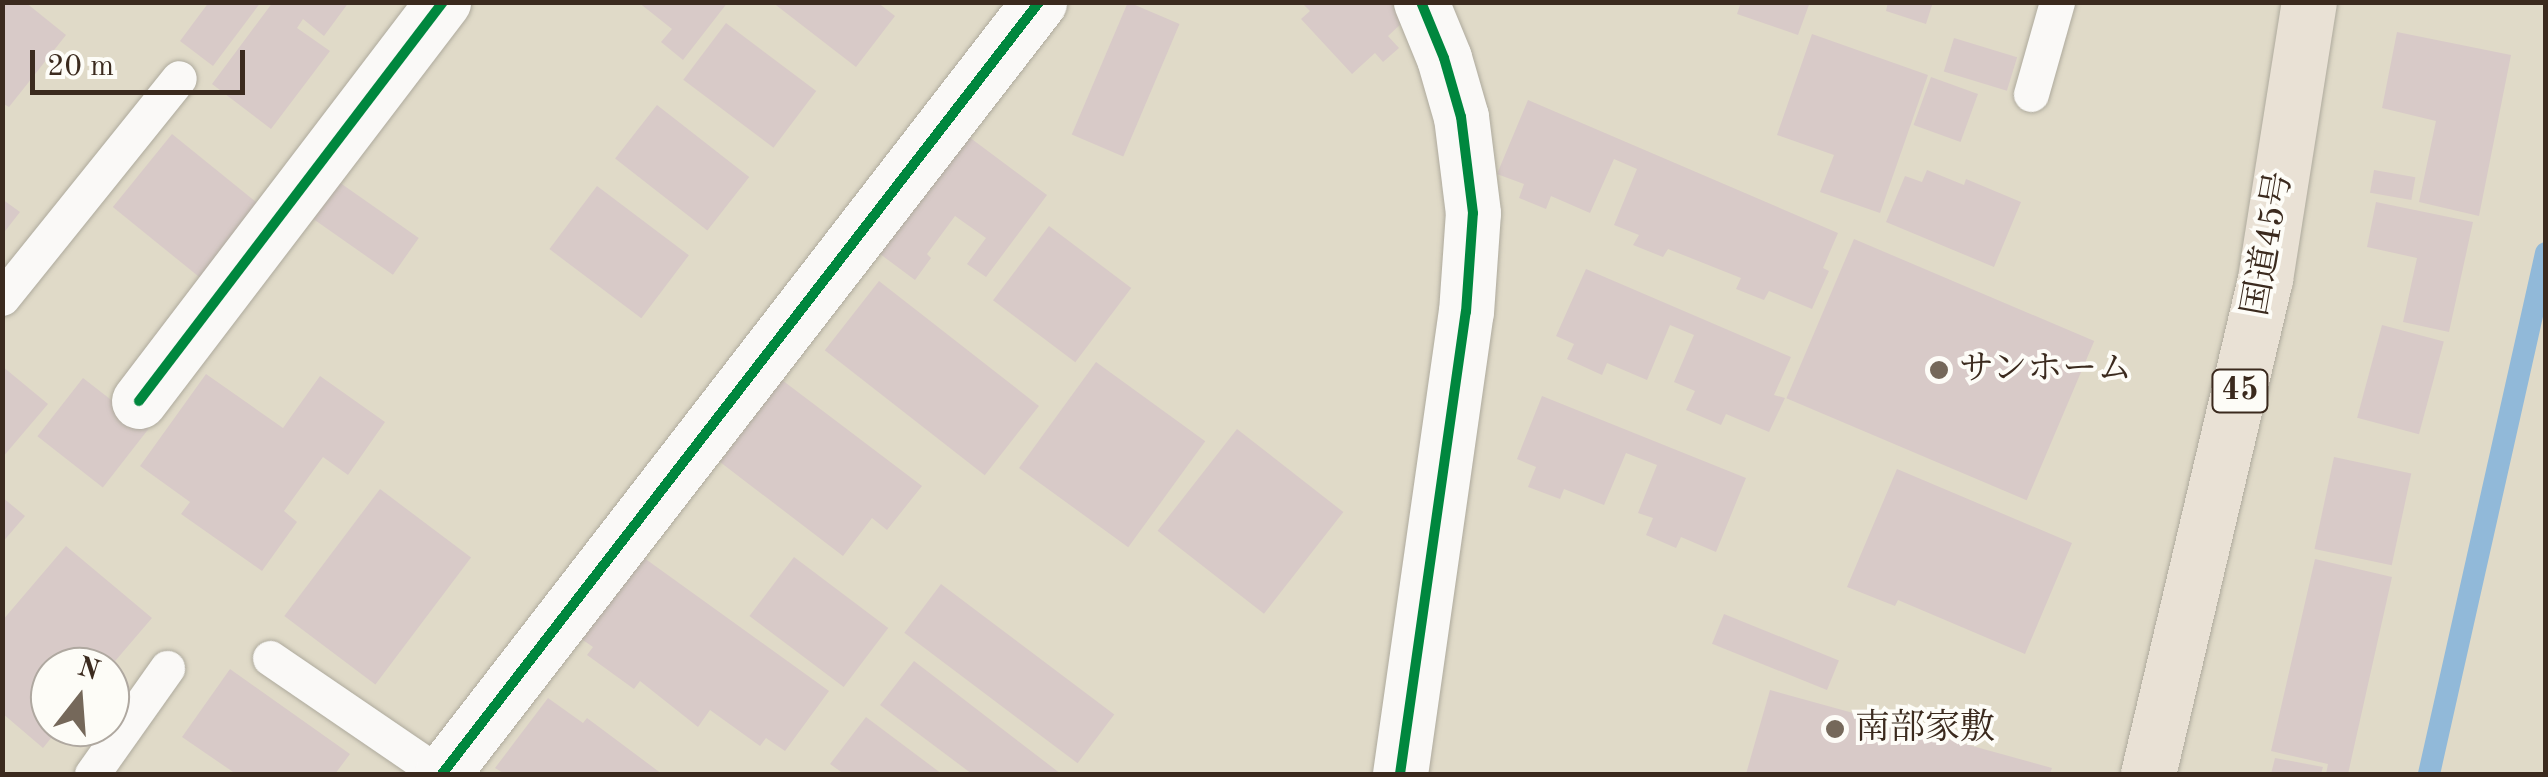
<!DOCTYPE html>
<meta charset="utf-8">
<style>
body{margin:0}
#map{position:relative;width:2548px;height:777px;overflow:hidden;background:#e0dac8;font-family:"Old Standard TT","Noto Serif JP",serif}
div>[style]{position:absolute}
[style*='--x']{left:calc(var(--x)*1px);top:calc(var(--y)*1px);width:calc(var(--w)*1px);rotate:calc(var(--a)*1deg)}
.stream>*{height:22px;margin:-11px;padding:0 11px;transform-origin:11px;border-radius:11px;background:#91b9d9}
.building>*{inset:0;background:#d8cac8;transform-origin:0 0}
.roads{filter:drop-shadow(0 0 2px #aeaa9d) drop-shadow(0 0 2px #aeaa9d)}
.lane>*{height:35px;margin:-17.5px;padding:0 17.5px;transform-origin:17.5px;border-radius:17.5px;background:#faf9f7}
.street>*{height:55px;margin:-27.5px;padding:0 27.5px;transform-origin:27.5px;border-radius:27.5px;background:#faf9f7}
.highway>*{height:55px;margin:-27.5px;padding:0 27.5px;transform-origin:27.5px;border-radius:27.5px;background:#e9e1d5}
.cycleway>*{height:10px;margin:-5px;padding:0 5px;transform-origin:5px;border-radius:5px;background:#00873e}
.dots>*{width:28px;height:28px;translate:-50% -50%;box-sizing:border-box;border:5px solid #fdfcf7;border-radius:50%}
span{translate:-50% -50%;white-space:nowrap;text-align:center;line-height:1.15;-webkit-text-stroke:8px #fdfcf7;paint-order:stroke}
.shield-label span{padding:2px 8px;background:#fdfcf7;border:2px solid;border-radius:8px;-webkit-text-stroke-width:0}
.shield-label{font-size:32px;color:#3b2a1e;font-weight:700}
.street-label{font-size:35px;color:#3b2a1e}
.poi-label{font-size:35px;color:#3b2a1e}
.left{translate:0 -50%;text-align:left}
.frame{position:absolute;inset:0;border:5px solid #3b2a1e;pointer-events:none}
.north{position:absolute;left:30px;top:647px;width:100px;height:100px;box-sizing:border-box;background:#fdfcf7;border:2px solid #afa8a0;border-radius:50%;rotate:17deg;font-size:28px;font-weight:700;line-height:40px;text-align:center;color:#3b2a1e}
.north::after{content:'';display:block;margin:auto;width:35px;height:45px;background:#75685a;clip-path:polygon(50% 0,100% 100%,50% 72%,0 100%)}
.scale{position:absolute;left:30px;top:50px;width:215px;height:45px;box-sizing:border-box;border:5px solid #3b2a1e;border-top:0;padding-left:12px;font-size:30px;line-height:35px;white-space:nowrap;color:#3b2a1e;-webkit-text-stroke:8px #fdfcf7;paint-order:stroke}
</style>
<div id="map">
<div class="stream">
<div style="--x:2429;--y:774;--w:534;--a:-77.34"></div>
</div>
<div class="building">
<div style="clip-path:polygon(2px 2px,25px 2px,66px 35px,9px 107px,2px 103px)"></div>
<div style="clip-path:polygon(209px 2px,261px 2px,213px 66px,180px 41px)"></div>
<div style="clip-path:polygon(273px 2px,349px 2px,324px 36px,303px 19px,297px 28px,330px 51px,271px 129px,212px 84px)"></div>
<div style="clip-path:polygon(638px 2px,728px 2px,683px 60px,661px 42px,672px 29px)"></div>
<div style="clip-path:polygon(772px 2px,877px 2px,895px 16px,856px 67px)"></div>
<div style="left:1128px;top:2px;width:56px;height:144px;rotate:23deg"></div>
<div style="clip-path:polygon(1301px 2px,1394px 2px,1403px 22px,1388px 36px,1399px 48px,1383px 62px,1375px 53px,1352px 74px,1301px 19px,1310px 11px)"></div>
<div style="clip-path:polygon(1741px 2px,1810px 2px,1798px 35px,1737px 14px)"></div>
<div style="clip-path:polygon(1888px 2px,1933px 2px,1926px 24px,1886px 11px)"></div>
<div style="left:726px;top:23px;width:113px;height:71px;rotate:37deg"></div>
<div style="clip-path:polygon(2397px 32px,2511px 55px,2479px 216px,2419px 202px,2436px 121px,2382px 108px)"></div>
<div style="clip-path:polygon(1812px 34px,1928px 75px,1880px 213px,1820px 192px,1834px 155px,1777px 135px)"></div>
<div style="left:1954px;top:38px;width:66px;height:35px;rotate:17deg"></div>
<div style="left:1931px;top:77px;width:50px;height:51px;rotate:20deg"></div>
<div style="clip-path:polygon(1528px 100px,1838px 233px,1823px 268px,1829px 271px,1812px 309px,1769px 291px,1764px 300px,1736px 289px,1741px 278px,1668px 249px,1663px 257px,1633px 245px,1639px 235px,1614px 225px,1637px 169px,1614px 159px,1590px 213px,1551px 196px,1546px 209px,1519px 198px,1524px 184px,1497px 174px)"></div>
<div style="left:657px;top:105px;width:117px;height:68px;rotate:38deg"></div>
<div style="clip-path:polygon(957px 128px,1047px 195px,986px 277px,967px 264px,986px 238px,955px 216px,927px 254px,931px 258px,915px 280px,868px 245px)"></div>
<div style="left:172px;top:134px;width:112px;height:94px;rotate:39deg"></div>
<div style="clip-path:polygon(1927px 170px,1964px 185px,1966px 179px,2021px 202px,1994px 267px,1886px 222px,1905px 176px,1922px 182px)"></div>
<div style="left:2374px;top:170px;width:42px;height:23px;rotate:10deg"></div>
<div style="left:336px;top:180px;width:101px;height:45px;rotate:35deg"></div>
<div style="left:597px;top:186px;width:115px;height:79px;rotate:37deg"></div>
<div style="clip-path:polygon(2px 199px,20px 212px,2px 235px)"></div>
<div style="clip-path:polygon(2376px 202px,2473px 222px,2449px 332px,2403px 322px,2417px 258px,2367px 247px)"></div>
<div style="left:1049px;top:226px;width:103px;height:93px;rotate:37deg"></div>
<div style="left:1854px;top:239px;width:261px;height:173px;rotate:23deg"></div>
<div style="clip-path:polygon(1586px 269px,1791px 357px,1774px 395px,1785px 398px,1769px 432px,1726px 414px,1721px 425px,1686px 410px,1695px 391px,1674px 382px,1694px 335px,1670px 325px,1647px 380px,1607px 363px,1602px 375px,1567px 359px,1574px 344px,1556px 336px)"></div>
<div style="left:879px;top:281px;width:203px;height:88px;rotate:38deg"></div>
<div style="left:2382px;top:325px;width:64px;height:96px;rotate:15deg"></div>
<div style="left:1096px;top:362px;width:135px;height:131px;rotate:36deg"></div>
<div style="clip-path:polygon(2px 366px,48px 404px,2px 458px)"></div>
<div style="clip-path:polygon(206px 374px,283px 428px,320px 376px,385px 422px,348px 475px,323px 457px,284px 511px,297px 522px,262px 571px,181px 514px,190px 502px,140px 466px)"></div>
<div style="left:83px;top:378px;width:83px;height:74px;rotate:38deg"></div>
<div style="clip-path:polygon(782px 380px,922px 486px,887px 530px,872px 518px,843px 556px,720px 462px)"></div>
<div style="clip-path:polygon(1542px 396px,1746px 478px,1716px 552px,1681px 537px,1676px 548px,1646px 535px,1653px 518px,1638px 513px,1657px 465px,1626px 453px,1604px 505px,1564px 489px,1560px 499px,1528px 487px,1536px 467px,1517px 459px)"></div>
<div style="left:1237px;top:429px;width:135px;height:129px;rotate:38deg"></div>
<div style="left:2334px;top:457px;width:79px;height:94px;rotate:12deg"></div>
<div style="clip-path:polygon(1897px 469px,2072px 543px,2025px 654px,1898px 600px,1895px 606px,1847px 587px)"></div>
<div style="left:380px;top:489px;width:114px;height:159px;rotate:37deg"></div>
<div style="clip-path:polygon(2px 497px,25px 516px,2px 543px)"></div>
<div style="clip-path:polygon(66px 546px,152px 618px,110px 667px,50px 667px,50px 727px,60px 727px,43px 748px,2px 713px,2px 621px)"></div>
<div style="clip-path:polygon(640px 555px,829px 691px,785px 751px,766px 738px,760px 746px,710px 710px,698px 727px,640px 681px,634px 689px,587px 655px,593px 647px,580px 638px)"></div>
<div style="left:794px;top:557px;width:118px;height:74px;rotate:37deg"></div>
<div style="clip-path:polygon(2315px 559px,2392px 577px,2348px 774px,2326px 774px,2328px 764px,2271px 751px)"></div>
<div style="left:941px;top:584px;width:217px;height:61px;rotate:37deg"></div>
<div style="left:1724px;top:614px;width:124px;height:32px;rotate:22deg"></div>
<div style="clip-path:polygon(914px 661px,1061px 774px,972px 774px,880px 705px)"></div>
<div style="clip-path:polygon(230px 669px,350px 754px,335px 774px,236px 774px,182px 737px)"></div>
<div style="clip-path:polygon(1770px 690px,2052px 768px,2050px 774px,1746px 774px)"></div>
<div style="clip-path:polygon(548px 698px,583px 723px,587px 718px,662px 774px,505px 774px,495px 768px)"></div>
<div style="clip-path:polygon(866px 717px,942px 774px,844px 774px,830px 764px)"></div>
<div style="clip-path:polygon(2275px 758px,2323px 767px,2321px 774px,2271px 774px)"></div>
</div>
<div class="roads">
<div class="lane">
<div style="--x:2031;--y:94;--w:96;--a:-74.2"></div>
<div style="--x:2;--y:298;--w:282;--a:-51.2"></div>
<div style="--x:270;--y:658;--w:206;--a:34.3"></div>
<div style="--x:92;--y:774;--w:130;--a:-54.7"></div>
</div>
<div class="street">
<div style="--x:139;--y:401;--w:502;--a:-52.7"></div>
<div style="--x:442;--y:774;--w:976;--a:-52.28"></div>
<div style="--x:1400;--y:774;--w:467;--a:-81.9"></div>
<div style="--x:1466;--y:312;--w:99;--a:-86"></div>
<div style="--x:1473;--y:213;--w:97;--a:-97.1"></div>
<div style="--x:1461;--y:117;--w:61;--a:-106.1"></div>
<div style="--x:1444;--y:58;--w:61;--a:-112.3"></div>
</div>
<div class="highway">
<div style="--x:2148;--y:774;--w:509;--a:-76.7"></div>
<div style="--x:2265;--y:279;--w:280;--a:-81"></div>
</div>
</div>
<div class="cycleway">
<div style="--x:139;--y:401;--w:502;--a:-52.7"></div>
<div style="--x:442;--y:774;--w:976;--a:-52.28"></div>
<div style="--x:1400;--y:774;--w:467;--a:-81.9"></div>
<div style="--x:1466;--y:312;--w:99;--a:-86"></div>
<div style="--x:1473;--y:213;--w:97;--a:-97.1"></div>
<div style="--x:1461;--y:117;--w:61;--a:-106.1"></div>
<div style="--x:1444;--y:58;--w:61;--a:-112.3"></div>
</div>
<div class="dots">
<div style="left:1939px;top:370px;background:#75685a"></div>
<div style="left:1835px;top:729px;background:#75685a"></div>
</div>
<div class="shield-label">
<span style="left:2240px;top:391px">45</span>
</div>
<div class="street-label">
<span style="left:2269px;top:244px;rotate:-80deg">国道45号</span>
</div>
<div class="poi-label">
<span class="left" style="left:1959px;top:370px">サンホーム</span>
<span class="left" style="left:1855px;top:729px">南部家敷</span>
</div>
<div class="frame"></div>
<div class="north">N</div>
<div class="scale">20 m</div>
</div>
